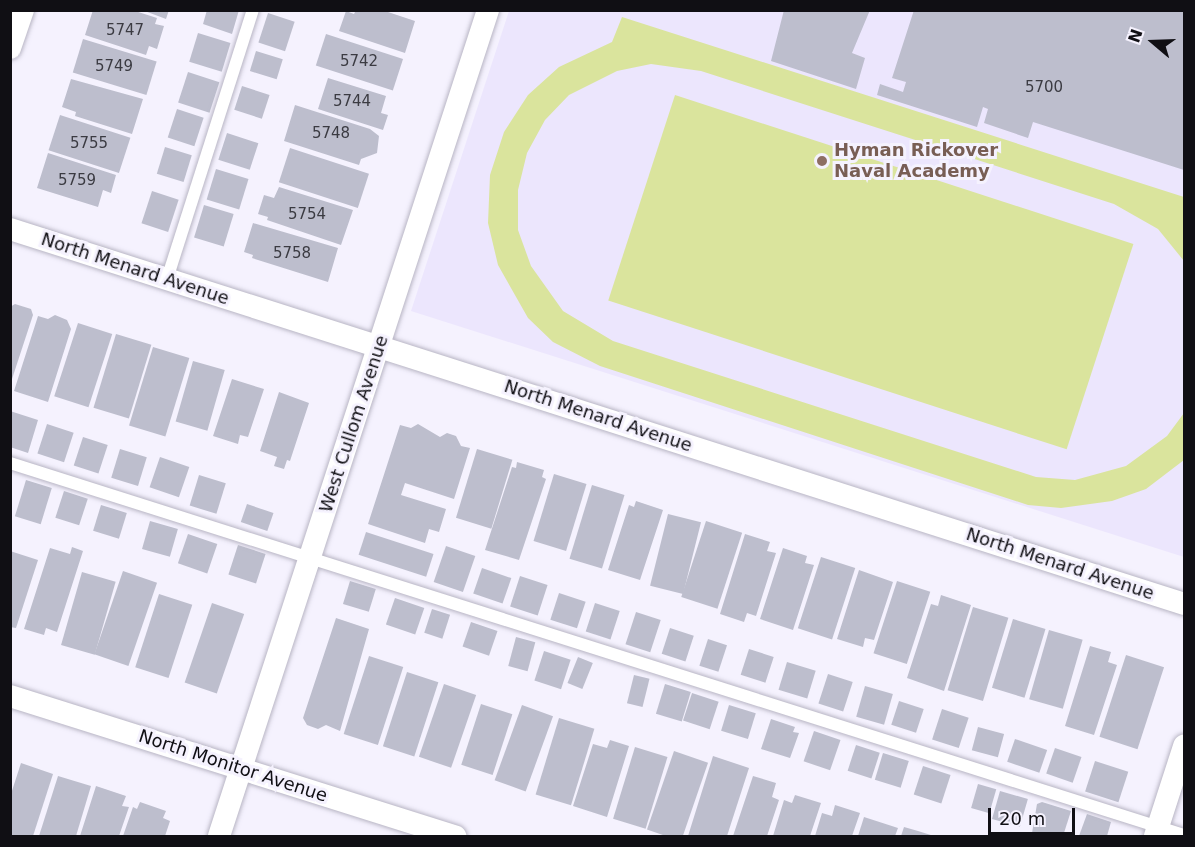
<!DOCTYPE html>
<style>
body{margin:0}
#map{position:relative;width:1195px;height:847px;overflow:hidden;background:#f5f2fe;font-family:"DejaVu Sans",sans-serif}
div>[style]{position:absolute}
[style*='--x']{left:calc(var(--x)*1px);top:calc(var(--y)*1px);width:calc(var(--w)*1px);rotate:calc(var(--a)*1deg)}
.built>*{inset:0;background:#ece6fd}
.green>*{inset:0;background:#dae49d;transform-origin:0 0}
.building>*{inset:0;background:#bdbecd;transform-origin:0 0}
.roads{filter:drop-shadow(0 0 2px #b8b5c4) drop-shadow(0 0 2px #b8b5c4)}
.service>*{height:12px;margin:-6px;padding:0 6px;transform-origin:6px;border-radius:6px;background:#fff}
.minor>*{height:22px;margin:-11px;padding:0 11px;transform-origin:11px;border-radius:11px;background:#fff}
.dots>*{width:16px;height:16px;translate:-50% -50%;box-sizing:border-box;border:3px solid #f5f2fe;border-radius:50%}
span{translate:-50% -50%;white-space:nowrap;text-align:center;line-height:1.15;-webkit-text-stroke:6px #f5f2fe;paint-order:stroke}
.number-label{font-size:15px;color:#3b3b42}
.number-label span{-webkit-text-stroke-width:0}
.education-label{font-size:18px;color:#785e54;font-weight:700}
.left{translate:0 -50%;text-align:left}
.street-label{font-size:18px;color:#100f14}
.frame{position:absolute;inset:0;border:12px solid #100f14;pointer-events:none}
.north{position:absolute;left:1123px;top:12px;width:60px;height:60px;-webkit-text-stroke:4px #f5f2fe;paint-order:stroke;rotate:289deg;font-size:16px;font-weight:700;line-height:24px;text-align:center;color:#100f14}
.north::after{content:'';display:block;margin:auto;width:21px;height:27px;background:#100f14;clip-path:polygon(50% 0,100% 100%,50% 72%,0 100%)}
.scale{position:absolute;left:988px;top:808px;width:87px;height:27px;box-sizing:border-box;border:3px solid #100f14;border-top:0;padding-left:8px;font-size:18px;line-height:21px;white-space:nowrap;color:#100f14;-webkit-text-stroke:4px #f5f2fe;paint-order:stroke}
</style>
<div id="map">
<div class="built">
<div style="clip-path:polygon(509px 11px,1184px 11px,1184px 557px,411px 311px)"></div>
</div>
<div class="green">
<div style="clip-path:polygon(622px 17px,1184px 197px,1184px 261px,1158px 229px,1114px 204px,701px 71px,651px 64px,617px 71px,569px 95px,545px 120px,527px 153px,518px 190px,518px 230px,531px 266px,563px 311px,613px 341px,1036px 477px,1075px 480px,1126px 466px,1167px 436px,1184px 413px,1184px 460px,1146px 489px,1112px 501px,1061px 508px,1028px 505px,600px 366px,553px 342px,528px 318px,498px 265px,488px 223px,490px 175px,504px 132px,528px 95px,559px 67px,612px 42px)"></div>
<div style="left:675px;top:95px;width:482px;height:216px;rotate:18deg"></div>
</div>
<div class="building">
<div style="clip-path:polygon(93px 10px,132px 10px,157px 18px,155px 24px,164px 26px,157px 49px,149px 46px,146px 55px,85px 35px)"></div>
<div style="clip-path:polygon(142px 10px,169px 10px,166px 19px)"></div>
<div style="clip-path:polygon(207px 10px,239px 10px,232px 34px,203px 24px)"></div>
<div style="clip-path:polygon(356px 10px,382px 10px,415px 21px,405px 53px,339px 31px,346px 11px,354px 14px)"></div>
<div style="clip-path:polygon(784px 10px,870px 10px,852px 53px,865px 58px,856px 89px,771px 61px)"></div>
<div style="clip-path:polygon(914px 10px,1184px 10px,1184px 170px,1033px 122px,1028px 138px,984px 123px,988px 109px,983px 107px,977px 127px,877px 95px,880px 84px,903px 92px,906px 82px,892px 78px)"></div>
<div style="left:268px;top:13px;width:28px;height:31px;rotate:18deg"></div>
<div style="left:198px;top:33px;width:34px;height:30px;rotate:17deg"></div>
<div style="left:326px;top:34px;width:81px;height:33px;rotate:18deg"></div>
<div style="left:83px;top:39px;width:77px;height:35px;rotate:17deg"></div>
<div style="left:256px;top:51px;width:28px;height:21px;rotate:17deg"></div>
<div style="left:188px;top:72px;width:33px;height:32px;rotate:18deg"></div>
<div style="clip-path:polygon(328px 78px,386px 96px,381px 113px,388px 115px,383px 130px,318px 109px)"></div>
<div style="clip-path:polygon(71px 79px,143px 99px,132px 134px,75px 116px,76px 112px,62px 107px)"></div>
<div style="left:242px;top:86px;width:29px;height:25px;rotate:18deg"></div>
<div style="clip-path:polygon(295px 105px,370px 129px,379px 136px,377px 153px,361px 159px,359px 165px,284px 141px)"></div>
<div style="left:177px;top:109px;width:28px;height:30px;rotate:18deg"></div>
<div style="left:60px;top:115px;width:74px;height:37px;rotate:18deg"></div>
<div style="left:227px;top:133px;width:33px;height:28px;rotate:18deg"></div>
<div style="left:165px;top:147px;width:28px;height:28px;rotate:17deg"></div>
<div style="left:290px;top:148px;width:83px;height:36px;rotate:18deg"></div>
<div style="clip-path:polygon(48px 153px,116px 175px,111px 193px,103px 190px,98px 207px,37px 188px)"></div>
<div style="left:216px;top:169px;width:34px;height:32px;rotate:17deg"></div>
<div style="clip-path:polygon(279px 187px,353px 210px,341px 245px,267px 220px,268px 217px,258px 214px,264px 195px,274px 198px)"></div>
<div style="left:152px;top:191px;width:28px;height:34px;rotate:18deg"></div>
<div style="left:204px;top:205px;width:31px;height:34px;rotate:17deg"></div>
<div style="clip-path:polygon(253px 223px,338px 248px,328px 282px,252px 258px,253px 255px,244px 252px)"></div>
<div style="clip-path:polygon(15px 304px,31px 309px,33px 315px,11px 382px,10px 307px)"></div>
<div style="clip-path:polygon(55px 315px,67px 320px,71px 329px,48px 402px,14px 391px,38px 316px,48px 319px)"></div>
<div style="left:78px;top:323px;width:36px;height:77px;rotate:18deg"></div>
<div style="left:116px;top:334px;width:37px;height:77px;rotate:17deg"></div>
<div style="left:153px;top:347px;width:38px;height:82px;rotate:17deg"></div>
<div style="left:193px;top:361px;width:33px;height:63px;rotate:16deg"></div>
<div style="clip-path:polygon(232px 379px,264px 389px,248px 437px,240px 435px,238px 444px,213px 436px)"></div>
<div style="clip-path:polygon(279px 392px,309px 403px,290px 461px,287px 460px,284px 469px,274px 466px,277px 457px,260px 451px)"></div>
<div style="clip-path:polygon(10px 411px,38px 420px,28px 453px,10px 447px)"></div>
<div style="left:47px;top:424px;width:28px;height:31px;rotate:18deg"></div>
<div style="clip-path:polygon(418px 424px,440px 437px,447px 433px,456px 436px,461px 446px,470px 448px,454px 499px,405px 483px,401px 495px,446px 509px,439px 532px,429px 529px,425px 543px,368px 524px,400px 425px,411px 428px)"></div>
<div style="left:83px;top:437px;width:26px;height:30px;rotate:18deg"></div>
<div style="left:120px;top:449px;width:28px;height:30px;rotate:17deg"></div>
<div style="left:477px;top:449px;width:37px;height:72px;rotate:17deg"></div>
<div style="left:160px;top:457px;width:31px;height:32px;rotate:19deg"></div>
<div style="clip-path:polygon(517px 462px,544px 470px,542px 477px,546px 479px,519px 560px,485px 550px,512px 467px,516px 468px)"></div>
<div style="left:554px;top:474px;width:34px;height:70px;rotate:17deg"></div>
<div style="left:199px;top:475px;width:28px;height:32px;rotate:17deg"></div>
<div style="left:26px;top:480px;width:27px;height:38px;rotate:17deg"></div>
<div style="left:592px;top:485px;width:34px;height:77px;rotate:17deg"></div>
<div style="left:64px;top:491px;width:25px;height:28px;rotate:18deg"></div>
<div style="clip-path:polygon(636px 501px,663px 510px,640px 580px,608px 570px,629px 505px,634px 507px)"></div>
<div style="left:247px;top:504px;width:28px;height:19px;rotate:19deg"></div>
<div style="left:101px;top:505px;width:27px;height:27px;rotate:17deg"></div>
<div style="left:668px;top:514px;width:34px;height:74px;rotate:14deg"></div>
<div style="left:150px;top:521px;width:29px;height:29px;rotate:16deg"></div>
<div style="left:706px;top:521px;width:38px;height:80px;rotate:18deg"></div>
<div style="left:366px;top:532px;width:71px;height:24px;rotate:18deg"></div>
<div style="left:188px;top:534px;width:31px;height:31px;rotate:19deg"></div>
<div style="clip-path:polygon(745px 534px,770px 542px,767px 551px,776px 553px,756px 616px,747px 613px,744px 622px,720px 614px)"></div>
<div style="left:238px;top:545px;width:29px;height:31px;rotate:18deg"></div>
<div style="left:446px;top:546px;width:31px;height:38px;rotate:19deg"></div>
<div style="clip-path:polygon(72px 547px,83px 551px,57px 632px,46px 628px,44px 635px,24px 629px,50px 548px,70px 554px)"></div>
<div style="clip-path:polygon(783px 548px,807px 556px,805px 563px,814px 565px,793px 630px,760px 619px)"></div>
<div style="clip-path:polygon(10px 551px,38px 560px,16px 628px,10px 627px)"></div>
<div style="left:821px;top:557px;width:36px;height:75px;rotate:18deg"></div>
<div style="left:482px;top:568px;width:31px;height:27px;rotate:19deg"></div>
<div style="clip-path:polygon(859px 570px,893px 582px,874px 640px,865px 638px,863px 647px,837px 639px)"></div>
<div style="left:123px;top:571px;width:36px;height:88px;rotate:19deg"></div>
<div style="left:82px;top:572px;width:35px;height:76px;rotate:16deg"></div>
<div style="left:520px;top:576px;width:29px;height:32px;rotate:18deg"></div>
<div style="left:350px;top:581px;width:27px;height:24px;rotate:17deg"></div>
<div style="left:897px;top:581px;width:35px;height:76px;rotate:18deg"></div>
<div style="left:559px;top:593px;width:28px;height:28px;rotate:18deg"></div>
<div style="left:159px;top:594px;width:35px;height:77px;rotate:18deg"></div>
<div style="clip-path:polygon(941px 595px,971px 605px,944px 691px,907px 678px,931px 604px,938px 606px)"></div>
<div style="left:395px;top:598px;width:31px;height:28px;rotate:19deg"></div>
<div style="left:212px;top:603px;width:34px;height:84px;rotate:19deg"></div>
<div style="left:595px;top:603px;width:26px;height:30px;rotate:18deg"></div>
<div style="left:973px;top:607px;width:37px;height:87px;rotate:17deg"></div>
<div style="left:432px;top:609px;width:19px;height:25px;rotate:18deg"></div>
<div style="left:636px;top:612px;width:26px;height:34px;rotate:18deg"></div>
<div style="clip-path:polygon(336px 618px,369px 629px,340px 731px,326px 725px,318px 729px,307px 725px,303px 718px)"></div>
<div style="left:1013px;top:619px;width:34px;height:72px;rotate:17deg"></div>
<div style="left:471px;top:622px;width:28px;height:26px;rotate:19deg"></div>
<div style="left:670px;top:628px;width:25px;height:27px;rotate:18deg"></div>
<div style="left:1049px;top:630px;width:35px;height:72px;rotate:16deg"></div>
<div style="left:516px;top:637px;width:20px;height:30px;rotate:15deg"></div>
<div style="left:708px;top:639px;width:20px;height:28px;rotate:18deg"></div>
<div style="clip-path:polygon(1090px 646px,1111px 652px,1108px 662px,1117px 665px,1094px 735px,1065px 726px)"></div>
<div style="left:749px;top:649px;width:26px;height:27px;rotate:18deg"></div>
<div style="left:544px;top:651px;width:28px;height:31px;rotate:18deg"></div>
<div style="left:1126px;top:655px;width:40px;height:86px;rotate:18deg"></div>
<div style="left:369px;top:656px;width:36px;height:82px;rotate:18deg"></div>
<div style="left:578px;top:657px;width:16px;height:28px;rotate:22deg"></div>
<div style="left:787px;top:662px;width:30px;height:29px;rotate:17deg"></div>
<div style="left:407px;top:672px;width:33px;height:78px;rotate:18deg"></div>
<div style="left:828px;top:674px;width:26px;height:31px;rotate:18deg"></div>
<div style="left:634px;top:675px;width:16px;height:29px;rotate:14deg"></div>
<div style="left:444px;top:684px;width:34px;height:77px;rotate:19deg"></div>
<div style="left:665px;top:684px;width:27px;height:31px;rotate:17deg"></div>
<div style="left:865px;top:686px;width:29px;height:32px;rotate:16deg"></div>
<div style="left:692px;top:693px;width:28px;height:29px;rotate:18deg"></div>
<div style="left:899px;top:701px;width:26px;height:25px;rotate:18deg"></div>
<div style="left:481px;top:704px;width:33px;height:64px;rotate:18deg"></div>
<div style="left:522px;top:705px;width:33px;height:80px;rotate:20deg"></div>
<div style="left:729px;top:705px;width:28px;height:27px;rotate:17deg"></div>
<div style="left:942px;top:709px;width:28px;height:32px;rotate:18deg"></div>
<div style="left:559px;top:718px;width:37px;height:80px;rotate:17deg"></div>
<div style="clip-path:polygon(771px 719px,795px 727px,793px 732px,799px 733px,790px 758px,761px 749px)"></div>
<div style="left:978px;top:727px;width:27px;height:24px;rotate:15deg"></div>
<div style="left:814px;top:731px;width:28px;height:32px;rotate:19deg"></div>
<div style="left:1015px;top:739px;width:34px;height:24px;rotate:19deg"></div>
<div style="clip-path:polygon(610px 740px,629px 746px,607px 817px,573px 806px,593px 744px,607px 748px)"></div>
<div style="left:856px;top:745px;width:25px;height:27px;rotate:18deg"></div>
<div style="left:635px;top:747px;width:34px;height:75px;rotate:17deg"></div>
<div style="left:1055px;top:748px;width:28px;height:27px;rotate:19deg"></div>
<div style="left:674px;top:751px;width:36px;height:83px;rotate:19deg"></div>
<div style="left:883px;top:753px;width:27px;height:28px;rotate:17deg"></div>
<div style="clip-path:polygon(713px 756px,749px 768px,727px 836px,688px 836px)"></div>
<div style="left:1095px;top:761px;width:35px;height:32px;rotate:18deg"></div>
<div style="clip-path:polygon(21px 763px,53px 774px,33px 836px,10px 836px,10px 797px)"></div>
<div style="left:923px;top:766px;width:29px;height:30px;rotate:18deg"></div>
<div style="clip-path:polygon(58px 776px,91px 786px,76px 836px,39px 836px)"></div>
<div style="clip-path:polygon(753px 776px,776px 783px,772px 797px,779px 800px,767px 836px,733px 836px)"></div>
<div style="left:978px;top:784px;width:19px;height:25px;rotate:16deg"></div>
<div style="clip-path:polygon(96px 786px,126px 796px,122px 806px,129px 807px,119px 836px,80px 836px)"></div>
<div style="left:1000px;top:791px;width:29px;height:29px;rotate:16deg"></div>
<div style="clip-path:polygon(795px 795px,821px 803px,810px 836px,773px 836px,784px 800px,792px 803px)"></div>
<div style="clip-path:polygon(140px 802px,166px 811px,163px 818px,170px 821px,165px 836px,123px 836px,133px 807px,137px 809px)"></div>
<div style="clip-path:polygon(1042px 802px,1071px 811px,1063px 836px,1032px 833px,1037px 804px)"></div>
<div style="clip-path:polygon(835px 805px,860px 813px,852px 836px,815px 836px,822px 813px,832px 816px)"></div>
<div style="clip-path:polygon(1087px 814px,1111px 822px,1107px 836px,1079px 836px)"></div>
<div style="clip-path:polygon(864px 817px,898px 828px,895px 836px,858px 836px)"></div>
<div style="clip-path:polygon(904px 827px,918px 831px,934px 836px,901px 836px)"></div>
</div>
<div class="roads">
<div class="service">
<div style="--x:167;--y:279;--w:282;--a:-72.3"></div>
<div style="--x:10;--y:463;--w:1232;--a:17.58"></div>
</div>
<div class="minor">
<div style="--x:10;--y:48;--w:40;--a:-71.1"></div>
<div style="--x:10;--y:229;--w:1232;--a:17.71"></div>
<div style="--x:10;--y:696;--w:467;--a:17.5"></div>
<div style="--x:219;--y:836;--w:869;--a:-71.96"></div>
<div style="--x:1155;--y:836;--w:95;--a:-72.1"></div>
</div>
</div>
<div class="dots">
<div style="left:822px;top:161px;background:#8d6e63"></div>
</div>
<div class="number-label">
<span style="left:125px;top:31px">5747</span>
<span style="left:359px;top:62px">5742</span>
<span style="left:114px;top:67px">5749</span>
<span style="left:1044px;top:88px">5700</span>
<span style="left:352px;top:102px">5744</span>
<span style="left:331px;top:134px">5748</span>
<span style="left:89px;top:144px">5755</span>
<span style="left:77px;top:181px">5759</span>
<span style="left:307px;top:215px">5754</span>
<span style="left:292px;top:254px">5758</span>
</div>
<div class="education-label">
<span class="left" style="left:834px;top:161px">Hyman Rickover<br>Naval Academy</span>
</div>
<div class="street-label">
<span style="left:135px;top:269px;rotate:18deg">North Menard Avenue</span>
<span style="left:598px;top:416px;rotate:18deg">North Menard Avenue</span>
<span style="left:354px;top:424px;rotate:-72deg">West Cullom Avenue</span>
<span style="left:1060px;top:564px;rotate:18deg">North Menard Avenue</span>
<span style="left:233px;top:766px;rotate:18deg">North Monitor Avenue</span>
</div>
<div class="frame"></div>
<div class="north">N</div>
<div class="scale">20 m</div>
</div>
